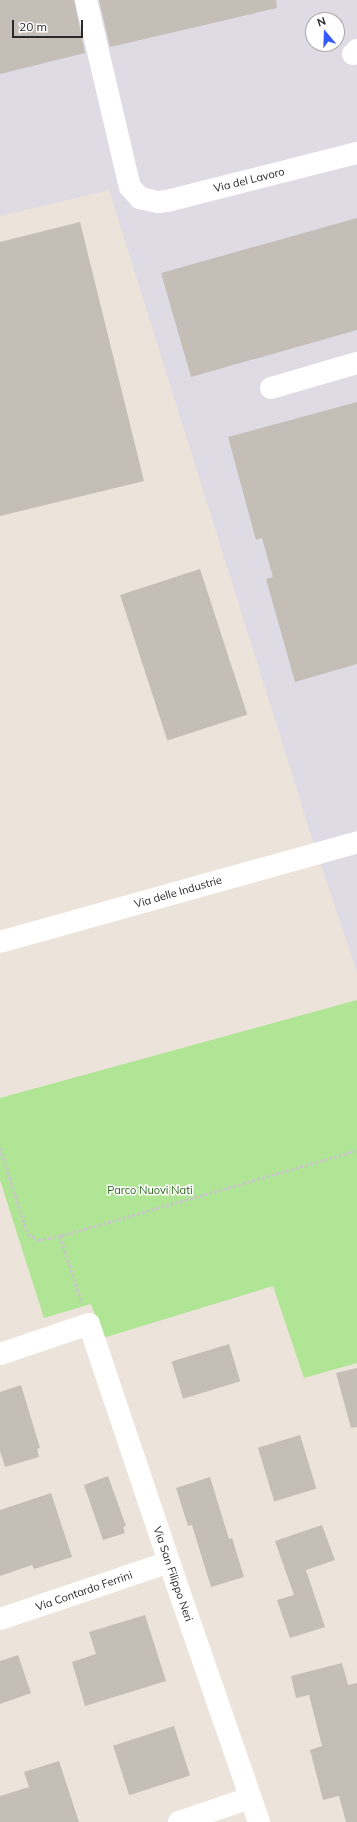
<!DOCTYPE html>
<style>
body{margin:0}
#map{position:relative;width:357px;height:1822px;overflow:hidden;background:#ece4da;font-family:Mulish,sans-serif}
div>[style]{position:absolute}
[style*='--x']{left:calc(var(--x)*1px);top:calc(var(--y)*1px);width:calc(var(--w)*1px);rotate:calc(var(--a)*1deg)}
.industrial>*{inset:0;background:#dedbe4}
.green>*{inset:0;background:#afe594}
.building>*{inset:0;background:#c4beb7;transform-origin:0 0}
.path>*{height:2.5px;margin-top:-1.25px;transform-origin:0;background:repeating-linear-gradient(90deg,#c7c7c7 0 3px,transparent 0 5px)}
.minor>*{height:22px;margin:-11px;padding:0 11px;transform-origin:11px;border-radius:11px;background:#fff}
span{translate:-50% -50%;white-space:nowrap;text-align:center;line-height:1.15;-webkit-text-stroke:3px #fff;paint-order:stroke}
.street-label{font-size:11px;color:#292929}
.park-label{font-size:11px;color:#276817}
.north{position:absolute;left:305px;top:12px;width:40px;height:40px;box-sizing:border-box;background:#fff;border:1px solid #a9a9a9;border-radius:50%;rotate:341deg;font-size:11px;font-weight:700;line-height:16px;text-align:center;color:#292929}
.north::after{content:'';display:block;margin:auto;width:14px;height:18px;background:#3459ff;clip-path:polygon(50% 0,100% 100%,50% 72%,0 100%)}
.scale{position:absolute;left:12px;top:20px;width:71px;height:18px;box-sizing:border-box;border:2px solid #292929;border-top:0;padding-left:5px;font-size:12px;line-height:14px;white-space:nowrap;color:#292929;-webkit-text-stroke:3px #fff;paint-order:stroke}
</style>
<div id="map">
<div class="industrial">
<div style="clip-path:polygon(evenodd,0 0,357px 0,357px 972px,312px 838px,109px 190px,0 216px,0 0,313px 20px,337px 20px,337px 44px,313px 44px,313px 20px)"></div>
</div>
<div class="green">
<div style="clip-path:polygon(357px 1000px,357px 1363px,304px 1378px,273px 1286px,103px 1338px,91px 1304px,44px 1318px,0 1180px,0 1098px)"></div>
</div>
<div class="building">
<div style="clip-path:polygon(0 0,74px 0,85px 53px,0 74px)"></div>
<div style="clip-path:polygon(99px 0,276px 0,277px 8px,110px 47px)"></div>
<div style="clip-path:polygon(357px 218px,357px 330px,191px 377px,161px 273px)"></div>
<div style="clip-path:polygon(80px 222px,144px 481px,0 516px,0 242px)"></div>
<div style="clip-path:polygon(357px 402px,357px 664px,295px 682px,266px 579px,273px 577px,262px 538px,256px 540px,228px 437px)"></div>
<div style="left:200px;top:569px;width:153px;height:84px;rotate:72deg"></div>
<div style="left:229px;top:1344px;width:39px;height:60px;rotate:73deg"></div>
<div style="clip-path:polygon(357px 1368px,357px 1427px,351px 1428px,336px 1373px)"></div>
<div style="clip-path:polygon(21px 1385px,40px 1448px,37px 1449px,39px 1457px,5px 1467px,0 1451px,0 1392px)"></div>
<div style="left:300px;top:1435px;width:56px;height:44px;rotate:73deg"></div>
<div style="clip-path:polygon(108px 1476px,126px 1526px,123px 1527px,125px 1533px,103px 1540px,84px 1485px)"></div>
<div style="clip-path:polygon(210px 1477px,229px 1539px,232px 1538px,244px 1577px,211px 1587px,192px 1525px,188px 1526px,176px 1488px)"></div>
<div style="clip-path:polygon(51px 1493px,72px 1557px,34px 1569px,32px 1565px,0 1576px,0 1510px)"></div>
<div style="clip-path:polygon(322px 1525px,335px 1560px,306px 1570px,325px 1627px,290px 1638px,277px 1600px,294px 1595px,275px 1541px)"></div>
<div style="clip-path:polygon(145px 1615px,166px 1681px,85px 1706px,72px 1662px,96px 1654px,89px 1632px)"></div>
<div style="clip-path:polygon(18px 1655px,31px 1693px,0 1704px,0 1661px)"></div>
<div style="clip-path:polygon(342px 1663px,348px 1685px,357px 1683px,357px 1822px,346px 1822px,339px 1796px,323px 1800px,310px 1750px,322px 1746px,309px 1695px,296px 1698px,291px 1676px)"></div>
<div style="left:174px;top:1726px;width:52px;height:64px;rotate:72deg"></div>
<div style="clip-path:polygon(59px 1761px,79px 1822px,0 1822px,0 1796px,29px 1787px,24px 1772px)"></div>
</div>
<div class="path">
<div style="--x:0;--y:1148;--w:90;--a:72"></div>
<div style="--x:28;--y:1234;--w:12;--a:31"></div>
<div style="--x:38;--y:1240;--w:22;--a:-10"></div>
<div style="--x:60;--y:1236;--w:71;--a:71.8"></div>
<div style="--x:60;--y:1236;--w:309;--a:-16.1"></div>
</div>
<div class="minor">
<div style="--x:86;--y:0;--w:184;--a:76.8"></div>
<div style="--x:128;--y:179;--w:8;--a:76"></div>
<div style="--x:130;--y:187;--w:15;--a:48"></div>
<div style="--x:140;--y:198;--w:18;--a:13"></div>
<div style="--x:158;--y:202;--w:9;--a:-6"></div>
<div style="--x:167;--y:201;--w:196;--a:-14.2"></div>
<div style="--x:353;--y:54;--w:6;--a:-45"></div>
<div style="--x:271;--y:388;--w:90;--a:-16.2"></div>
<div style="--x:0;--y:942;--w:371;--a:-15.6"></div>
<div style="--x:0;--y:1354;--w:94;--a:-18.6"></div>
<div style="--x:89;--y:1324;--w:251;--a:71.4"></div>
<div style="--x:169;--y:1562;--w:275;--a:70.9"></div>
<div style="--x:0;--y:1619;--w:178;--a:-18.6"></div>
<div style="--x:179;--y:1822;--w:75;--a:-18.7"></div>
</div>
<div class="street-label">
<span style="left:249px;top:180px;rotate:-14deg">Via del Lavoro</span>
<span style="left:178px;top:892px;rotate:-16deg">Via delle Industrie</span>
<span style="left:173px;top:1574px;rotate:71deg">Via San Filippo Neri</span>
<span style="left:84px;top:1591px;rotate:-19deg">Via Contardo Ferrini</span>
</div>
<div class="park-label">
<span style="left:150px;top:1190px">Parco Nuovi Nati</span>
</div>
<div class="north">N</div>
<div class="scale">20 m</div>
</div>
